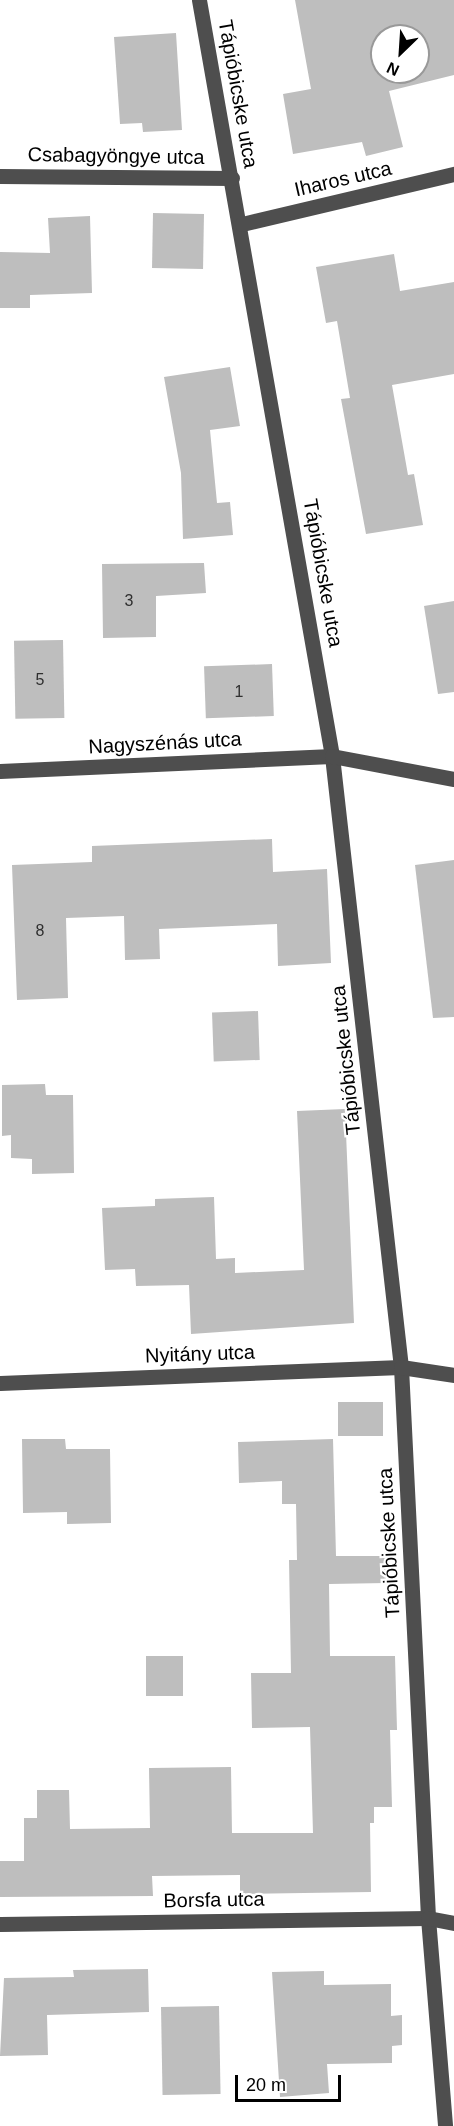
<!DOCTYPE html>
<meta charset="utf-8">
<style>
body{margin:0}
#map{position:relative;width:454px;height:2126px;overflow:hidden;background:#fff;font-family:Helvetica,sans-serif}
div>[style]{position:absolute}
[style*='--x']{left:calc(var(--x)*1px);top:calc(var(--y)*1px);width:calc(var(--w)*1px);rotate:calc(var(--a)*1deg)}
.building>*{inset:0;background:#bebebe;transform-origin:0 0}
.minor>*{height:15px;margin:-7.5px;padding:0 7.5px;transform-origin:7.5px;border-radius:7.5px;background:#4e4e4e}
span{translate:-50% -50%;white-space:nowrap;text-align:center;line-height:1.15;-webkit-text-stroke:4.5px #fff;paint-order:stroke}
.number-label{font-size:16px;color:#303030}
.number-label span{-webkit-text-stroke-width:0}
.street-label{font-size:20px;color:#000}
.north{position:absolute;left:370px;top:24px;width:60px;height:60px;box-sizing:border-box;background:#fff;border:2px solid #999;border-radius:50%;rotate:205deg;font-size:16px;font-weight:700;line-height:24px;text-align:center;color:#000}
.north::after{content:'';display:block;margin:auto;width:21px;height:27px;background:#000;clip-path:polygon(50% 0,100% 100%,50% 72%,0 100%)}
.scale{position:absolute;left:235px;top:2075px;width:106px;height:27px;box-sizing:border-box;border:3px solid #000;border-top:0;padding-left:8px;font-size:18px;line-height:21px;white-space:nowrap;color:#000;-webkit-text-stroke:4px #fff;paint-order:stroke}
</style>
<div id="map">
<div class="building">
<div style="clip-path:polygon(evenodd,295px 0,454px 0,454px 75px,389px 91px,403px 147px,366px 156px,362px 142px,293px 154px,283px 94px,311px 89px,295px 0,382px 36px,418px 36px,418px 72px,382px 72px,382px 36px)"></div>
<div style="clip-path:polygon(176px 33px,182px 130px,143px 132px,142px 123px,120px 124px,114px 37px)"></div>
<div style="left:153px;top:213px;width:51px;height:55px;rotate:1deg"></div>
<div style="clip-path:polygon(90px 216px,92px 293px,30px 295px,30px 308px,0 308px,0 252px,50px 253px,48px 218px)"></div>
<div style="clip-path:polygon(394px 254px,400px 291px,454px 282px,454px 374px,392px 385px,408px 475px,414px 474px,423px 525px,366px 534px,341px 399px,350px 398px,337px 321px,326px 323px,316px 267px)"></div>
<div style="clip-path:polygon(230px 367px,240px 426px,210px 430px,217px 503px,230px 502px,233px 535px,183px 539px,181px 473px,164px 377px)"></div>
<div style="clip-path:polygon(204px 563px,206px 593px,156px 596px,156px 637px,103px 638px,102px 564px)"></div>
<div style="clip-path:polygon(454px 601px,454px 692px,438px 694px,424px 606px)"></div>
<div style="left:63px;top:640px;width:78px;height:49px;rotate:89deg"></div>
<div style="left:272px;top:664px;width:52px;height:68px;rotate:88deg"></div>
<div style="clip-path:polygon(272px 839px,273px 872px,327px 869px,331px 963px,278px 966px,277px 924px,159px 929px,160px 959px,125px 960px,124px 916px,66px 918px,68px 998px,17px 1000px,12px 865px,92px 862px,92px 846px)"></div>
<div style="clip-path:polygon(454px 860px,454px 1017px,433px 1018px,415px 865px)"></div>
<div style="left:258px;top:1011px;width:49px;height:46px;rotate:88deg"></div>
<div style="clip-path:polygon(45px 1084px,46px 1095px,73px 1095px,74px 1173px,32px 1174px,32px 1159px,11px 1158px,11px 1135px,2px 1136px,2px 1085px)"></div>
<div style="clip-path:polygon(345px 1109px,354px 1323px,191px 1334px,189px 1285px,136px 1286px,135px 1269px,105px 1270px,102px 1208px,155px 1206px,155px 1199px,214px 1197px,216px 1259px,235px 1258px,235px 1273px,304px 1270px,297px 1111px)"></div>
<div style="left:383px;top:1402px;width:34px;height:45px;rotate:90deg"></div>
<div style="clip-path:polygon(22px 1439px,65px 1439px,66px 1449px,110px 1449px,111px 1523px,67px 1524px,67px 1512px,23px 1513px)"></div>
<div style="clip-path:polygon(333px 1439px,336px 1556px,386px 1556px,386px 1583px,329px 1584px,330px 1656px,395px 1656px,397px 1730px,390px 1730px,392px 1807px,374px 1807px,374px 1823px,370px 1823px,371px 1892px,240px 1894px,240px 1875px,152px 1876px,153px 1896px,0 1897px,0 1861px,24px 1861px,24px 1818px,37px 1818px,37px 1790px,69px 1790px,70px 1829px,150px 1828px,149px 1768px,231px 1767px,232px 1833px,313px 1833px,310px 1727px,252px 1728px,251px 1673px,291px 1673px,289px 1560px,297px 1560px,296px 1504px,282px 1504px,282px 1481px,239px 1483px,238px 1442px)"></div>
<div style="left:146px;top:1656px;width:37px;height:40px"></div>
<div style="clip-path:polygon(148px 1969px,149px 2012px,47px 2015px,48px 2055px,0 2056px,4px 1978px,74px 1977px,73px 1970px)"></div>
<div style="clip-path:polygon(324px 1971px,324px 1985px,391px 1984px,391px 2016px,402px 2015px,402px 2045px,392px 2046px,392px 2063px,327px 2064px,329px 2093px,280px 2097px,272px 1972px)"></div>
<div style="left:219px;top:2006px;width:88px;height:58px;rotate:89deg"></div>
</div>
<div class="minor">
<div style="--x:199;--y:0;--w:768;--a:80.02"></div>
<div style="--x:332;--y:756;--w:615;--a:83.56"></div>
<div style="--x:401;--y:1367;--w:552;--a:87.19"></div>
<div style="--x:428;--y:1918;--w:209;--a:85.3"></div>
<div style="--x:0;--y:176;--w:232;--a:0.5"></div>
<div style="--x:242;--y:224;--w:218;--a:-13.3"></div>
<div style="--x:0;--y:771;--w:332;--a:-2.6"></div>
<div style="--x:332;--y:756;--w:124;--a:10.7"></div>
<div style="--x:0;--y:1383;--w:401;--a:-2.3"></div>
<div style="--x:401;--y:1367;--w:54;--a:8.6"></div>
<div style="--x:0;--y:1924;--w:428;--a:-0.8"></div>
<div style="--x:428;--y:1918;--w:26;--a:11"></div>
</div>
<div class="number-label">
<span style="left:129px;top:601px">3</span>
<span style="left:40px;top:680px">5</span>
<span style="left:239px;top:692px">1</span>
<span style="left:40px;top:931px">8</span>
</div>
<div class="street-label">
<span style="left:238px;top:94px;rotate:80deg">Tápióbicske utca</span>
<span style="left:116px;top:156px;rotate:1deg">Csabagyöngye utca</span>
<span style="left:343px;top:179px;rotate:-13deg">Iharos utca</span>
<span style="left:323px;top:573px;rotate:80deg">Tápióbicske utca</span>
<span style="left:165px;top:743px;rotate:-3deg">Nagyszénás utca</span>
<span style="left:346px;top:1060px;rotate:-96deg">Tápióbicske utca</span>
<span style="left:200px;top:1354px;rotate:-2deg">Nyitány utca</span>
<span style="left:389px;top:1543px;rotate:-93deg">Tápióbicske utca</span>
<span style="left:214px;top:1900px;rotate:-1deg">Borsfa utca</span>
</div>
<div class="north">N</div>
<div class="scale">20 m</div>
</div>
